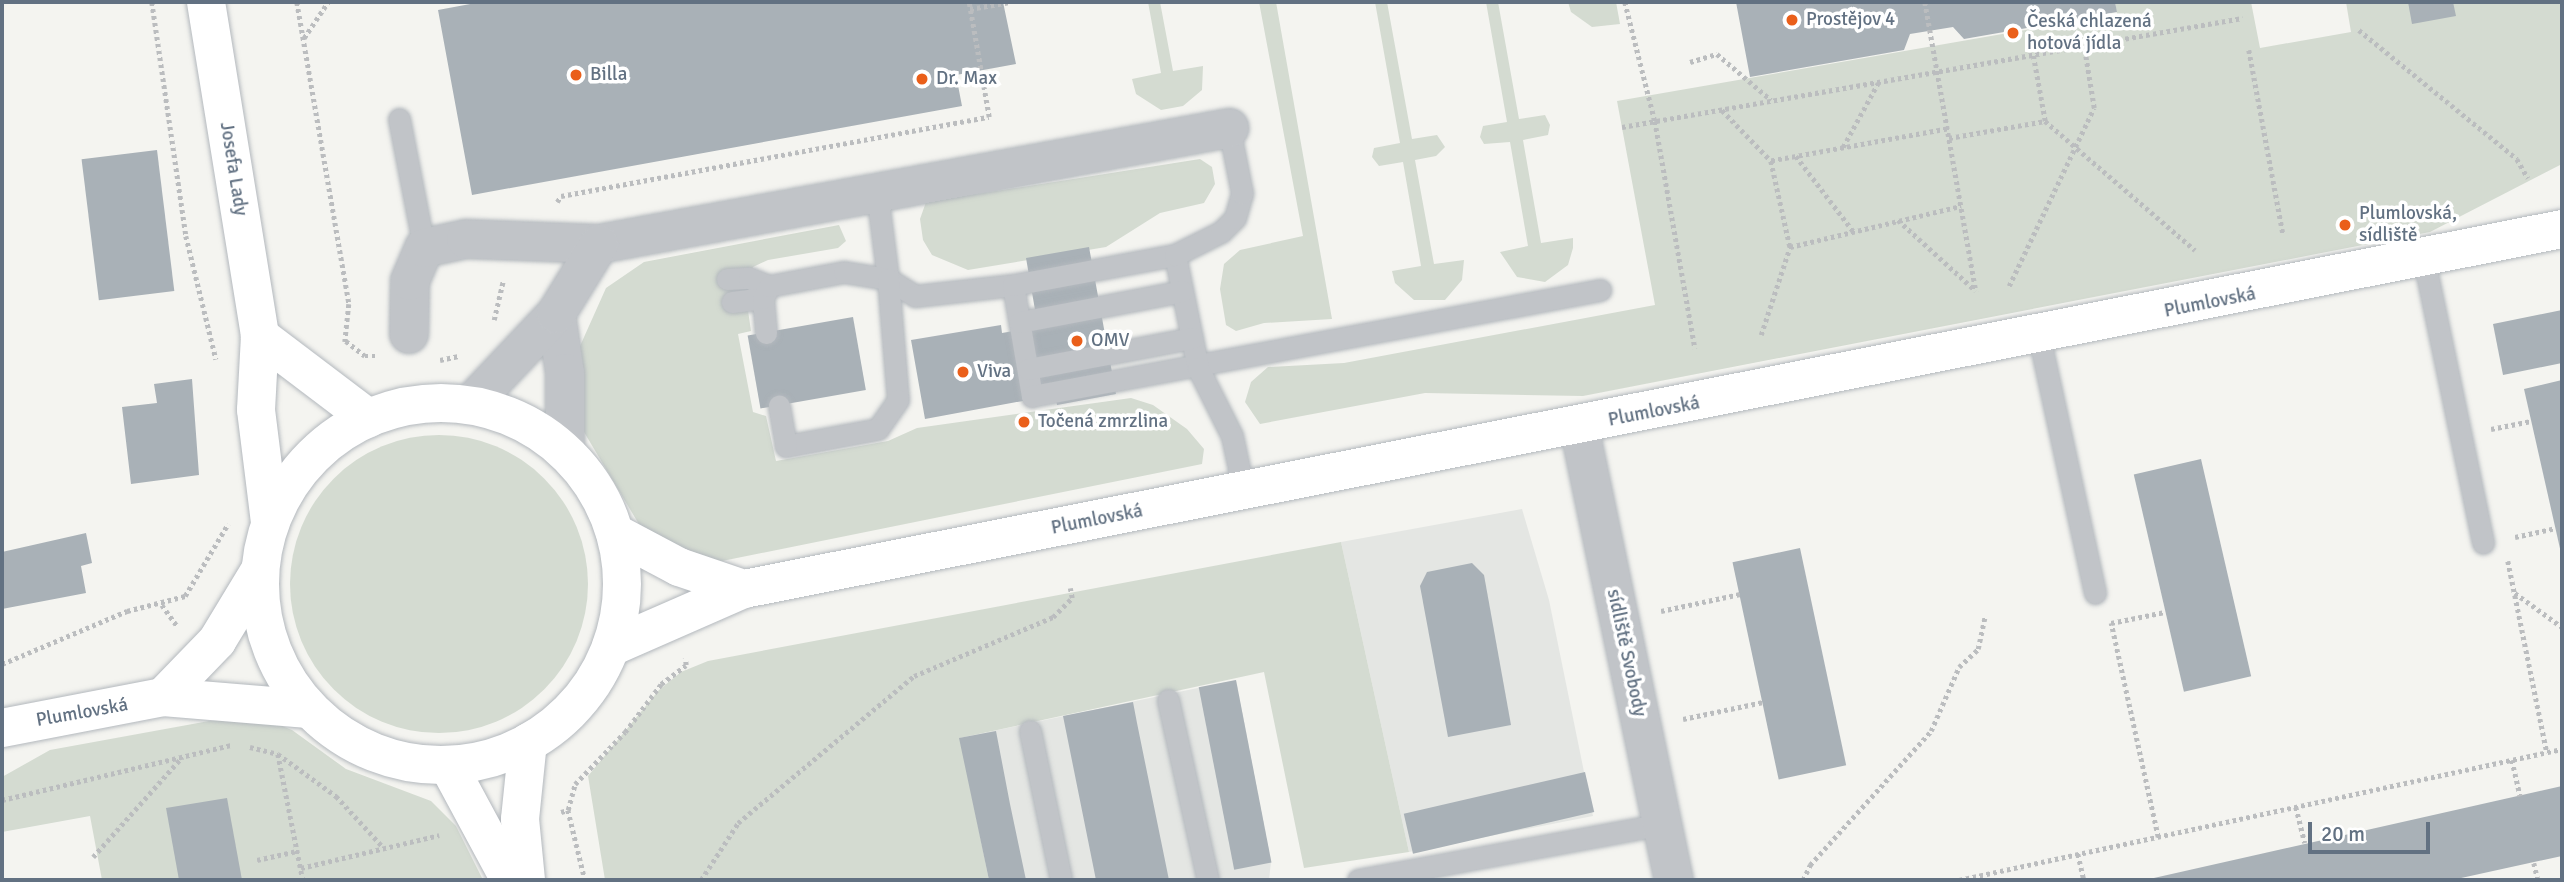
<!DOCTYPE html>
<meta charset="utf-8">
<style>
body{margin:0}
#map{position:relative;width:2564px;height:882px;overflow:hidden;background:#f4f4f0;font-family:Signika,sans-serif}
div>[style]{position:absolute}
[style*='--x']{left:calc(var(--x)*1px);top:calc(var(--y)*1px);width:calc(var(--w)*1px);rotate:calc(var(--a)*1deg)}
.built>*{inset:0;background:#e4e6e3}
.green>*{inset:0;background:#d4dbd1}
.round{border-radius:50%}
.building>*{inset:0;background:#a9b1b7;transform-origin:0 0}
.path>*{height:4.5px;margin-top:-2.25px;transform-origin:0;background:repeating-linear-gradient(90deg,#bbbdbf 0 3.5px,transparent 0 7px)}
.roads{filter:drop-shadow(0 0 2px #b3b8bd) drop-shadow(0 0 2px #b3b8bd)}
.lane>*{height:21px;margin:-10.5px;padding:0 10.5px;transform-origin:10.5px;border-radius:10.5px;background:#c1c4c8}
.street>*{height:38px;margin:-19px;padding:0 19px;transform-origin:19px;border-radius:19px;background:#c1c4c8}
.secondary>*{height:38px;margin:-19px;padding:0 19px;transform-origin:19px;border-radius:19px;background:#fff}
.secondary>.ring{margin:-19px;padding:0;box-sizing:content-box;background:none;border:38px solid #fff;border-radius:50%}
.dots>*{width:19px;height:19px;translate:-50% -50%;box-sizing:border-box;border:4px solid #fff;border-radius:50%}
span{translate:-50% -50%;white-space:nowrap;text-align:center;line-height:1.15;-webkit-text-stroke:7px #fff;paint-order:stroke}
.poi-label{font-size:19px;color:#627182}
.left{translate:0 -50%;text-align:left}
.street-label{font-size:19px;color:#627182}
.frame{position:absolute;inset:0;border:4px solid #627182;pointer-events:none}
.scale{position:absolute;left:2308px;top:822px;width:122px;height:32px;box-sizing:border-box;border:4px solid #627182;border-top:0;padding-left:9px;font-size:21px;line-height:24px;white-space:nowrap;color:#627182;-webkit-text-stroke:5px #fff;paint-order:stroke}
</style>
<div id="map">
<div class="built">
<div style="clip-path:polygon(1522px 509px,1549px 600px,1593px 816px,1409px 852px,1341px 542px)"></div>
<div style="clip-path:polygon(1236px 680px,1271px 862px,1269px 880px,989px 880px,959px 738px)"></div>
</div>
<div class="green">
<div style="clip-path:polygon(1148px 2px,1160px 2px,1173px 71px,1203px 66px,1202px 90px,1183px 106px,1161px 110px,1136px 94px,1132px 79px,1161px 73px)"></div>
<div style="clip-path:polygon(1259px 2px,1276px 2px,1332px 319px,1264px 323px,1236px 331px,1226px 325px,1220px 289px,1224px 264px,1240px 250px,1303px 236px)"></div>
<div style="clip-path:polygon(1375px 2px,1387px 2px,1412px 139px,1437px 135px,1445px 147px,1436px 156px,1415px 160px,1434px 264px,1464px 260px,1462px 280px,1445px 300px,1414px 300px,1395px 283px,1392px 271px,1421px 266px,1403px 162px,1379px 166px,1372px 157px,1374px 148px,1400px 143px)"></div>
<div style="clip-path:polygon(1486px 2px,1498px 2px,1519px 119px,1545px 115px,1550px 125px,1548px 135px,1523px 140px,1541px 243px,1573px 238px,1573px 248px,1568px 265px,1545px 282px,1517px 277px,1500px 252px,1528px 246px,1510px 142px,1484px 144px,1480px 137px,1483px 126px,1507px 122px)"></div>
<div style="clip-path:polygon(1568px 2px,1616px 2px,1620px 24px,1592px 27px,1571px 12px)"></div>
<div style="clip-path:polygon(2115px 2px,2251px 2px,2260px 48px,2351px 32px,2346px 2px,2562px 2px,2562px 164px,2430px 232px,1583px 396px,1425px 393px,1260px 424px,1245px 402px,1251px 382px,1268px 367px,1344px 363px,1655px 305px,1617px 101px,2117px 14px)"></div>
<div style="clip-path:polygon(1200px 159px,1212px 167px,1215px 184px,1204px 203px,1160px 213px,1106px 247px,968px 270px,932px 255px,923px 240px,920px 219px,926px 202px)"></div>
<div style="clip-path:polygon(839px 225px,846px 241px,838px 248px,768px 260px,753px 267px,744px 283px,751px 331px,738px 334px,753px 412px,766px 416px,776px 461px,888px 441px,917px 428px,1131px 398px,1153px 405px,1187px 429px,1204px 449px,1202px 464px,722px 561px,690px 558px,640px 526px,584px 432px,574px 388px,576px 355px,606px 288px,644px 262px)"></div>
<div class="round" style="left:290px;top:435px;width:298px;height:298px"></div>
<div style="clip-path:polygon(1341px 542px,1409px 852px,1304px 868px,1264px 672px,960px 738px,989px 880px,605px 880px,588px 776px,659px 690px,681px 672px,708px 661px)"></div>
<div style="clip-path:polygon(231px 717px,263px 718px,292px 730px,346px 769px,431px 801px,456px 826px,483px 880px,102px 880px,90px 816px,2px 832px,2px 777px,50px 750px)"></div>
</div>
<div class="building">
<div style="clip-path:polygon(481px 2px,1003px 2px,1016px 64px,956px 75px,962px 106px,472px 195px,438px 10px)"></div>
<div style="clip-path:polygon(1736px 2px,2115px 2px,2117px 12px,1964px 39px,1953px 27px,1910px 34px,1904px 50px,1750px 77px)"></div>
<div style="clip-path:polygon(2408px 2px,2453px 2px,2456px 16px,2412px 24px)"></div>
<div style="left:157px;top:150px;width:142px;height:76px;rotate:83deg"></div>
<div style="clip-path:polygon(1089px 247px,1116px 394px,1057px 405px,1055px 395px,925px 419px,911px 340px,1001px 325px,1002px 333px,1038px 327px,1026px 258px)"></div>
<div style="clip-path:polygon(2562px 310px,2562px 363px,2503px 375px,2493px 324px)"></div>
<div style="left:853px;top:317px;width:74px;height:107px;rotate:80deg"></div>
<div style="clip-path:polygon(192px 379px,199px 475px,131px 484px,122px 407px,157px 403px,154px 384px)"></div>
<div style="clip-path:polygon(2562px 380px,2562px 553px,2561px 553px,2524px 389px)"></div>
<div style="clip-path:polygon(1029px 414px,1033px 424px,1021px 430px,1015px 421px)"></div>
<div style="left:2201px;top:459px;width:223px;height:69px;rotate:77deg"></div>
<div style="clip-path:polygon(86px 533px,92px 563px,81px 566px,86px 593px,2px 609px,2px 552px)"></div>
<div style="left:1800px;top:548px;width:222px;height:69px;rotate:78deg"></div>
<div style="clip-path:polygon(1472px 563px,1484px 575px,1511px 725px,1448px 737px,1420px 586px,1427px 572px)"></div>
<div style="left:1236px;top:680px;width:186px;height:38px;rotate:79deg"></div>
<div style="clip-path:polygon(1133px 702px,1137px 723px,1169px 880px,1096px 880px,1063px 716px)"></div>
<div style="clip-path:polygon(996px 731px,1010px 804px,1026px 880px,989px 880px,959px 738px)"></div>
<div style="left:1585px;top:772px;width:41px;height:186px;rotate:77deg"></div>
<div style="clip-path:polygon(2562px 786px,2562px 856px,2452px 880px,2145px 880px)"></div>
<div style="clip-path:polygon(227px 798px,242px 880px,179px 880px,166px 808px)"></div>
</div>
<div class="path">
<div style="--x:152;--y:2;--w:236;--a:81.7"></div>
<div style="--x:186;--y:236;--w:127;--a:76.3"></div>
<div style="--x:297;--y:2;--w:306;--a:80.2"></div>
<div style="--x:349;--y:304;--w:38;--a:96"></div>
<div style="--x:1625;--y:2;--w:123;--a:75.9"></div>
<div style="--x:1655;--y:121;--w:231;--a:80"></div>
<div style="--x:1925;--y:2;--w:294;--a:80"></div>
<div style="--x:970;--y:9;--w:39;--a:-10"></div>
<div style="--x:2359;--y:30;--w:204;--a:39.2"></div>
<div style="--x:2517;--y:159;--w:22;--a:60"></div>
<div style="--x:304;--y:38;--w:43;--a:-56.3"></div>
<div style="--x:2249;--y:50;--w:186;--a:79.5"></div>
<div style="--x:1690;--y:62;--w:28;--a:-17"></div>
<div style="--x:1717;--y:54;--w:71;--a:40.4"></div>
<div style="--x:1722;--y:110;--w:71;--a:46.1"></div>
<div style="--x:2045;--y:121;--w:198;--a:40.7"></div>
<div style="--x:1622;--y:127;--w:630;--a:-9.96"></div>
<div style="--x:1947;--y:129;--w:179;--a:169.7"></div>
<div style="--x:1771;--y:161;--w:88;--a:77.5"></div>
<div style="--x:1790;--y:247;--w:176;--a:-13.5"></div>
<div style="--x:1949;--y:138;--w:97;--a:-10"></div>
<div style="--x:2045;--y:121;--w:67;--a:-100.3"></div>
<div style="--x:1843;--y:147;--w:73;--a:-61.3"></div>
<div style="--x:1796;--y:156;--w:96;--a:52.7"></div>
<div style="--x:557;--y:202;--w:7;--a:-56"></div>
<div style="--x:561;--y:196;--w:435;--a:-10.5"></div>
<div style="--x:989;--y:117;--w:117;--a:-99.9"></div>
<div style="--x:1898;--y:220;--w:105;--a:42.3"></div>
<div style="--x:2009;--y:286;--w:197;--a:-64.5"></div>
<div style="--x:2094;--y:108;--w:63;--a:-99.2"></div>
<div style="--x:494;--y:320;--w:40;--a:-77"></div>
<div style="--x:1761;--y:335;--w:93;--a:-71.8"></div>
<div style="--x:346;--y:341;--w:24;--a:38"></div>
<div style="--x:365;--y:356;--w:11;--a:0"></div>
<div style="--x:440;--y:360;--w:19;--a:-12"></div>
<div style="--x:2491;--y:429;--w:41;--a:-11.3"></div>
<div style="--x:2515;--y:537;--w:42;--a:-12.4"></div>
<div style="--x:2508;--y:561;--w:196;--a:78.5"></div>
<div style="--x:2515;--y:593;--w:58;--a:35.9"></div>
<div style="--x:162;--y:605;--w:26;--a:54"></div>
<div style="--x:1661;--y:611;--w:81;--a:-12.1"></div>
<div style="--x:2;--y:664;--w:136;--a:-23"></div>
<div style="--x:127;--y:611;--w:60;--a:-14.5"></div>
<div style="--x:185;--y:596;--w:84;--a:-59.2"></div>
<div style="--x:1683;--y:719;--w:82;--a:-12"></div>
<div style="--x:250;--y:747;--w:29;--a:14"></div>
<div style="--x:278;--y:754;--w:72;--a:35.9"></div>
<div style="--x:336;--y:796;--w:69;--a:47.3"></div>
<div style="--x:278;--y:754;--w:128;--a:78.8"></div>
<div style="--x:2512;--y:760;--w:37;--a:77"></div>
<div style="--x:2;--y:800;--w:236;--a:-13.5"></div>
<div style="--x:2296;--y:807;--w:37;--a:76"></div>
<div style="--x:568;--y:810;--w:27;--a:-75"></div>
<div style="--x:575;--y:784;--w:72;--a:-46.1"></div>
<div style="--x:625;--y:732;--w:60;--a:-53.1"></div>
<div style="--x:661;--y:684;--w:31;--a:-37"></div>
<div style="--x:686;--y:665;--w:7;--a:-98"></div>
<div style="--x:561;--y:812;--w:7;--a:-16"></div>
<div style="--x:568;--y:810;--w:72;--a:76.3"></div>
<div style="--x:2158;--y:837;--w:219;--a:-102.4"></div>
<div style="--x:2111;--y:623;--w:55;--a:-11.5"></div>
<div style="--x:2078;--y:854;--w:27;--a:77"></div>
<div style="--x:93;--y:857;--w:134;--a:-48.3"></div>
<div style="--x:257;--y:860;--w:41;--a:-12.7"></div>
<div style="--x:2534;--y:863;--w:17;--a:77"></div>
<div style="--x:301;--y:868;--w:142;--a:-13.4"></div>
<div style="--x:701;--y:880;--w:68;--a:-57"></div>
<div style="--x:738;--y:823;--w:229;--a:-39.9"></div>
<div style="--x:914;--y:676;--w:151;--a:-23"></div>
<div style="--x:1053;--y:617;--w:27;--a:-45"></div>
<div style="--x:1072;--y:598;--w:10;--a:-101"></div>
<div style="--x:1803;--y:880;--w:17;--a:-65"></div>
<div style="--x:1810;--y:865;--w:181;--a:-47.9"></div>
<div style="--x:1931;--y:731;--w:70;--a:-66.4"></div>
<div style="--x:1959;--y:667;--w:26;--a:-43"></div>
<div style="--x:1978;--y:649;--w:33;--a:-78"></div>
<div style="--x:1959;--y:880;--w:617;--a:-12.26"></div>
</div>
<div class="roads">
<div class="lane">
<div style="--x:399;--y:119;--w:131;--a:79"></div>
<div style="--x:877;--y:193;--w:87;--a:82.7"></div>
<div style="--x:888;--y:279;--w:32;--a:32"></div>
<div style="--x:915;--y:296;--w:99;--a:-6.4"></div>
<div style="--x:1013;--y:285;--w:113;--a:80.3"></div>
<div style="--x:1032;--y:396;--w:578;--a:-10.57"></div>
<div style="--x:1175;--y:255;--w:115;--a:78.5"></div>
<div style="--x:1198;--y:368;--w:76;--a:63.4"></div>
<div style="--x:1232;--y:436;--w:57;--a:77.9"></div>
<div style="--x:2424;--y:260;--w:289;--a:78.2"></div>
<div style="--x:727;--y:279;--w:22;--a:-3"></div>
<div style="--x:749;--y:278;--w:22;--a:22"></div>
<div style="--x:1013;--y:285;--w:165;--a:-10.5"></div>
<div style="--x:1175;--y:255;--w:51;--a:-26.6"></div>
<div style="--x:1221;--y:232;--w:20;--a:-45"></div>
<div style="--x:1235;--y:218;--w:26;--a:-74"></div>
<div style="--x:1242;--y:193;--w:66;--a:-101.3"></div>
<div style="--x:732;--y:302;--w:31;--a:-7"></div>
<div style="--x:1020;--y:322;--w:165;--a:-10.8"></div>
<div style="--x:766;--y:333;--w:35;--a:-95"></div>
<div style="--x:763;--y:298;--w:13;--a:-63"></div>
<div style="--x:769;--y:286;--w:76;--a:-10.6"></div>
<div style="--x:844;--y:272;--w:45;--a:9"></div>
<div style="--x:888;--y:279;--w:121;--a:85.3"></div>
<div style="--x:898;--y:400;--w:35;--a:125"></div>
<div style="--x:878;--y:429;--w:94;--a:169.5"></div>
<div style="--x:786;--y:446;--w:41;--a:-99.9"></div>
<div style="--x:2039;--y:336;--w:263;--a:77.7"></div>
<div style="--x:1028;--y:369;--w:167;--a:-10.7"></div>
<div style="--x:1168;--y:700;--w:184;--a:77.5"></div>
<div style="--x:1030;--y:731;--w:152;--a:78.2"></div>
<div style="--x:1358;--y:880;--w:310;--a:-10.4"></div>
</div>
<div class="street">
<div style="--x:556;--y:314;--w:60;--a:81.3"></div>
<div style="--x:565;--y:373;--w:79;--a:90"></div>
<div style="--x:409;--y:334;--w:53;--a:-88.9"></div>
<div style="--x:410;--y:281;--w:36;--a:-67"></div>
<div style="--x:424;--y:248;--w:43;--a:-12.1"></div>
<div style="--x:466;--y:239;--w:133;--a:2.2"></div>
<div style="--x:599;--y:244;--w:641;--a:-10.43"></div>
<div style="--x:470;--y:405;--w:125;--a:-46.6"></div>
<div style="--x:556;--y:314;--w:82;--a:-58.4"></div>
<div style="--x:1579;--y:426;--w:464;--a:78.2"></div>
</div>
<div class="secondary">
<div style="--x:206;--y:2;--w:338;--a:80.8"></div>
<div style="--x:260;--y:336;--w:74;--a:93.1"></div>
<div style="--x:256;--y:410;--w:114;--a:82.9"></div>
<div style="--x:260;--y:336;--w:136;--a:37.2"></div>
<div class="ring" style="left:260px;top:403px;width:324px;height:324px"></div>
<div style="--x:615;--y:533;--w:72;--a:28"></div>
<div style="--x:679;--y:567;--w:69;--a:18.7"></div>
<div style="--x:611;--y:647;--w:145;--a:-23.6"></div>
<div style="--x:744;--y:589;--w:1853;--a:-11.2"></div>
<div style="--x:163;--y:697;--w:78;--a:-46"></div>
<div style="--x:217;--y:641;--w:83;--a:-58.8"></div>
<div style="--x:2;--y:728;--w:164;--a:-10.9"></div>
<div style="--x:163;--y:697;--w:146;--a:4.7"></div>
<div style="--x:448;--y:765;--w:131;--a:61.7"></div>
<div style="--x:526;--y:880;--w:61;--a:-95.6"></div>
<div style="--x:520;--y:819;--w:77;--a:-84.1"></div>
</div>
</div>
<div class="dots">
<div style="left:1792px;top:20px;background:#ea5f1a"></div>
<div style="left:2013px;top:33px;background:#ea5f1a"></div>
<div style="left:576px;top:75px;background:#ea5f1a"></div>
<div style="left:922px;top:79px;background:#ea5f1a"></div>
<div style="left:2345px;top:225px;background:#ea5f1a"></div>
<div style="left:1077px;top:341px;background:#ea5f1a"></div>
<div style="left:963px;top:372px;background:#ea5f1a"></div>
<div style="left:1024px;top:422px;background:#ea5f1a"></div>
</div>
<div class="poi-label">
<span class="left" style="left:1806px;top:20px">Prostějov 4</span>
<span class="left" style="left:2027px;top:33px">Česká chlazená<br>hotová jídla</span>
<span class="left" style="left:590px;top:75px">Billa</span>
<span class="left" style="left:936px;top:79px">Dr. Max</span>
<span class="left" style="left:2359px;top:225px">Plumlovská,<br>sídliště</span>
<span class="left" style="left:1091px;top:341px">OMV</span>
<span class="left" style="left:977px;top:372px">Viva</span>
<span class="left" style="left:1038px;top:422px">Točená zmrzlina</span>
</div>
<div class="street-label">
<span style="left:233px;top:169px;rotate:81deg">Josefa Lady</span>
<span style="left:2210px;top:303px;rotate:-11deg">Plumlovská</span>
<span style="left:1654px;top:412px;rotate:-11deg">Plumlovská</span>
<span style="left:1097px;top:520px;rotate:-11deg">Plumlovská</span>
<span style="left:1626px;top:653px;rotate:78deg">sídliště Svobody</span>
<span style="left:82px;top:713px;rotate:-10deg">Plumlovská</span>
</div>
<div class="frame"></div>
<div class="scale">20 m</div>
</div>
